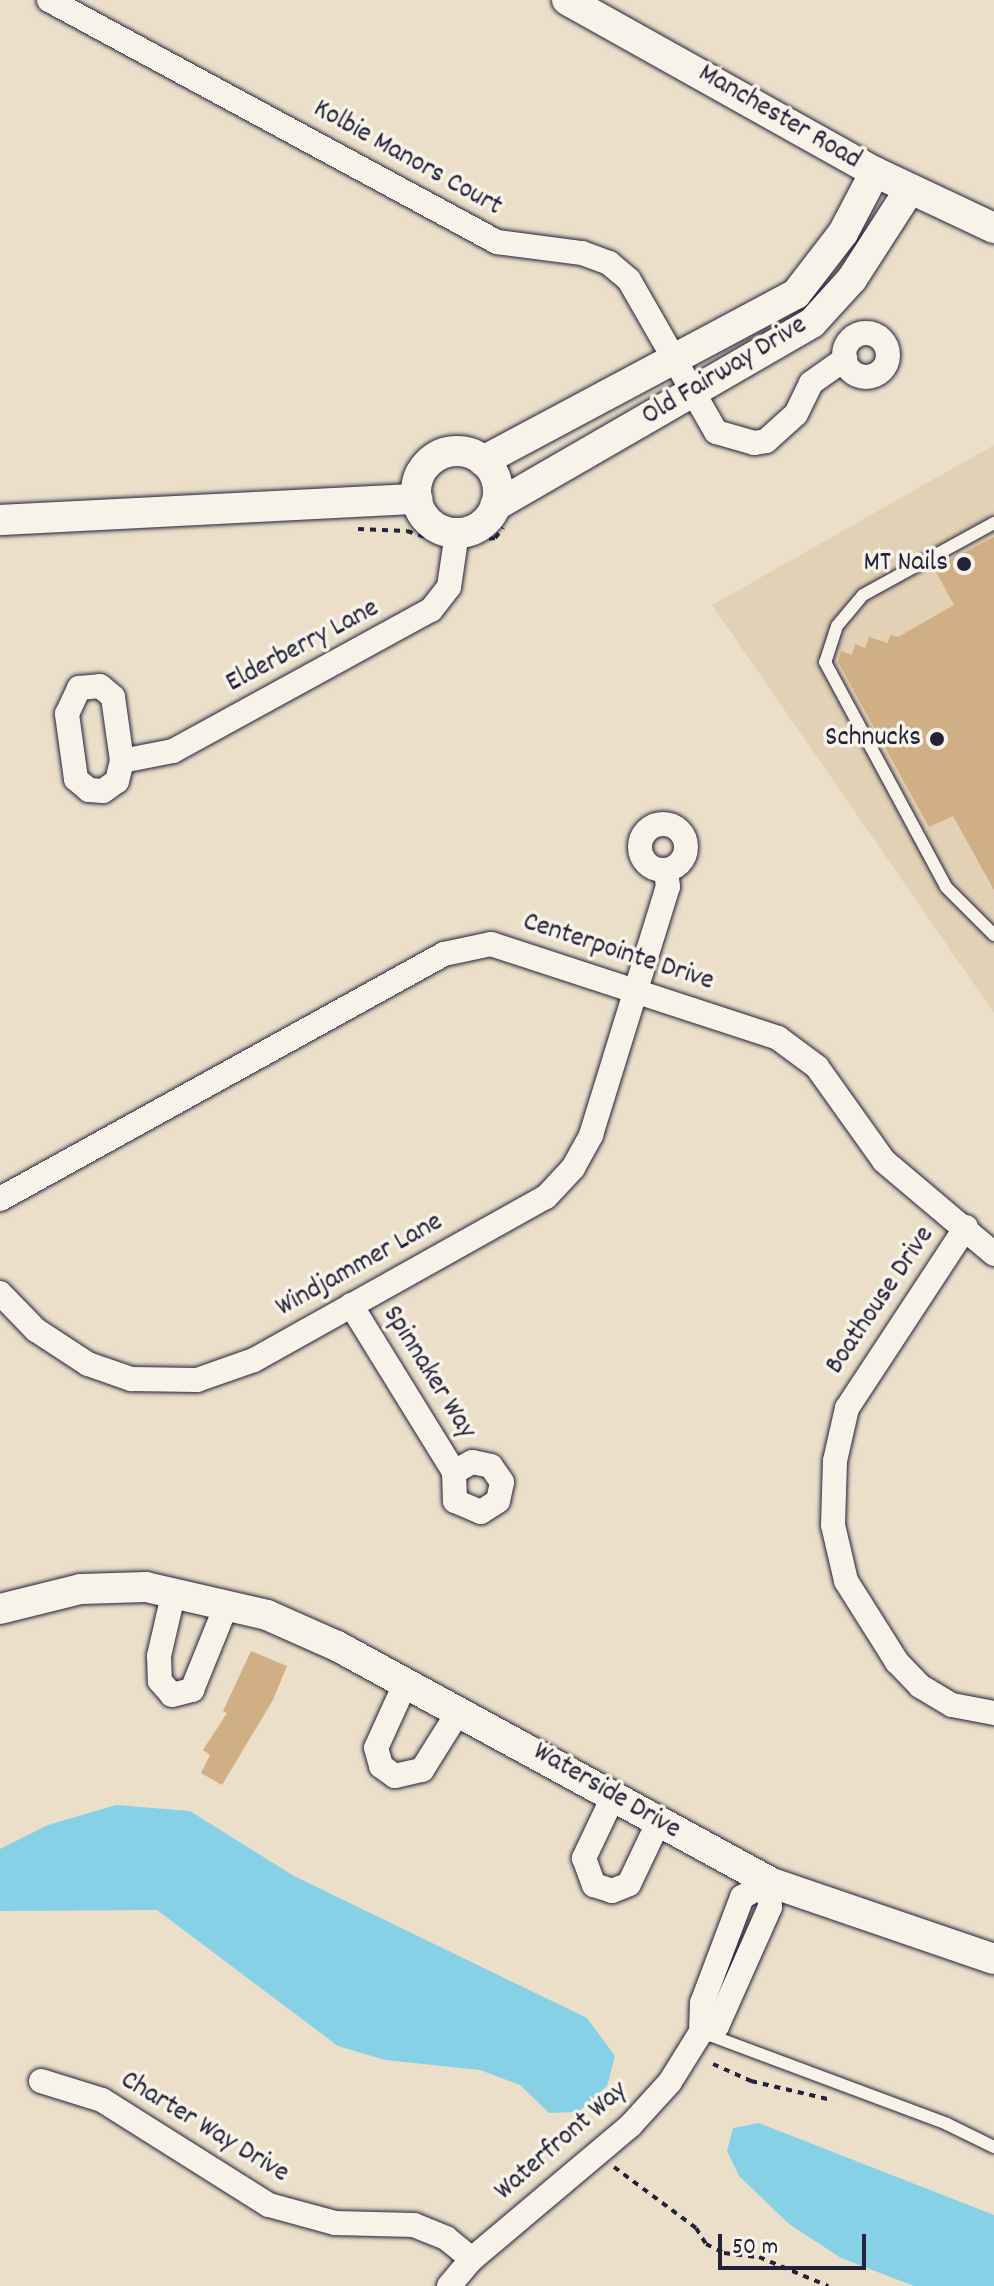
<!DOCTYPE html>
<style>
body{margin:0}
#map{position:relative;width:994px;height:2286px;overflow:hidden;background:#ebdfca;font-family:Dekko,sans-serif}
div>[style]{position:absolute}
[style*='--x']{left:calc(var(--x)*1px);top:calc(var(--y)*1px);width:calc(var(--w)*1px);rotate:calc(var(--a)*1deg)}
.built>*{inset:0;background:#e3d1b5}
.water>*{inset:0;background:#86d1e6}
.building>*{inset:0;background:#cfaf83}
.path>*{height:4px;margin-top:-2px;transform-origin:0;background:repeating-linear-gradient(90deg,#22223b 0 6px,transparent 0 12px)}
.roads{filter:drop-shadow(0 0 2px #22223b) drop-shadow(0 0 2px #22223b)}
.service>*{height:12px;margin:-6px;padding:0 6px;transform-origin:6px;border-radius:6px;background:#f7f3e8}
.minor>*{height:24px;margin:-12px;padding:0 12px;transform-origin:12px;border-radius:12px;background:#f7f3e8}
.minor>.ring{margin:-12px;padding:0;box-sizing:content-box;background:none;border:24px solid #f7f3e8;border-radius:50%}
.tertiary>*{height:30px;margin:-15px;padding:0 15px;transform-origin:15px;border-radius:15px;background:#f7f3e8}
.tertiary>.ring{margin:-15px;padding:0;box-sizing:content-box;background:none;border:30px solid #f7f3e8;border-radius:50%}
.dots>*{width:22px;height:22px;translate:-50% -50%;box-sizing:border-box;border:4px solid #f7f3e8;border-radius:50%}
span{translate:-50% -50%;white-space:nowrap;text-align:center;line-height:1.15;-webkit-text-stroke:7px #f7f3e8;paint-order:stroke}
.street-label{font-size:28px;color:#22223b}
.poi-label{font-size:28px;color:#22223b}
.right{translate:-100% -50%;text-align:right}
.scale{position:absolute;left:718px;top:2234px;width:148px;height:36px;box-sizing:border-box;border:4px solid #22223b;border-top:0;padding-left:10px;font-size:24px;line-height:28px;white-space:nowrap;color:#22223b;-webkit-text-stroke:6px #f7f3e8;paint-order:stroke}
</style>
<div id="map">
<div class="built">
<div style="clip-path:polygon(994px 445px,994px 1013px,712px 605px)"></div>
</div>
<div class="water">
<div style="clip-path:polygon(116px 1805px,190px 1811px,294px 1876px,587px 2018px,615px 2056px,607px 2086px,578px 2112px,549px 2113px,520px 2085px,480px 2070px,385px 2060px,338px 2046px,157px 1910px,0 1911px,0 1849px,48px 1825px)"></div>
<div style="clip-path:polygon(759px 2123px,994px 2215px,994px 2286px,914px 2286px,841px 2258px,789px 2224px,739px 2176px,727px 2151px,733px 2128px)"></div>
</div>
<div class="building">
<div style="clip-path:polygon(994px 537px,994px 890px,953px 816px,929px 827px,838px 662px,841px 651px,852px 655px,855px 644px,865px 648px,869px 637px,888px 643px,890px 635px,898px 637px,954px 605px,934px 568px)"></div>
<div style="clip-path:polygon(251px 1651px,287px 1666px,273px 1700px,222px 1785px,201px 1773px,210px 1755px,203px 1750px,227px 1713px,223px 1711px)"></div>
</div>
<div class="path">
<div style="--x:358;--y:529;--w:49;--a:2.3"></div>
<div style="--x:407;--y:531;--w:28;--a:18"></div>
<div style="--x:477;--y:540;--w:18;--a:-6"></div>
<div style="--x:495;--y:538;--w:13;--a:-51"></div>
<div style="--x:713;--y:2064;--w:42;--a:24.1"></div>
<div style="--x:751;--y:2081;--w:83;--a:13.2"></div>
<div style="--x:614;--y:2167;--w:102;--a:36.6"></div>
<div style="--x:696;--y:2228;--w:19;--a:58"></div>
<div style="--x:706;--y:2244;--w:20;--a:27"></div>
<div style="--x:724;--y:2253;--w:35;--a:7"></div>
<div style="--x:759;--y:2257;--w:75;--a:22.8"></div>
</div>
<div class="roads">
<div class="service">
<div style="--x:994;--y:523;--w:149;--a:151.2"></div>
<div style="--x:863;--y:595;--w:40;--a:130"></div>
<div style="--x:837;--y:626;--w:38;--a:108"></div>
<div style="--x:825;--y:662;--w:255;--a:61.7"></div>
<div style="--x:946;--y:887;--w:68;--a:45"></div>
<div style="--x:704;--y:2033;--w:259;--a:20.5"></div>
<div style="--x:947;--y:2124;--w:52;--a:26.1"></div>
</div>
<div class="minor">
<div style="--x:49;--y:0;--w:509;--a:28.38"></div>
<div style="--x:497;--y:242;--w:86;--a:7.4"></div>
<div style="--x:582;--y:253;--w:29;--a:20"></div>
<div style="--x:609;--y:263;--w:26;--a:40"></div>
<div style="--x:629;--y:280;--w:175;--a:60.2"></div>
<div style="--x:716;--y:432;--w:40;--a:16"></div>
<div style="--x:754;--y:443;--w:12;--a:-9"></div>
<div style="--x:766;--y:441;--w:40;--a:-42"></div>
<div style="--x:796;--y:414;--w:34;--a:-64"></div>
<div style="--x:811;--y:383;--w:42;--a:-35.2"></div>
<div class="ring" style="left:844px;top:333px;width:20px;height:20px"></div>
<div style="--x:122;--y:761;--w:21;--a:104"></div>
<div style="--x:117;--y:781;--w:17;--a:144"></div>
<div style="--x:103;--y:791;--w:14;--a:-176"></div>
<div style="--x:89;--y:790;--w:17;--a:-140"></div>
<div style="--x:76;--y:779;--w:66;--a:-97.9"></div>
<div style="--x:67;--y:714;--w:29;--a:-65"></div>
<div style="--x:79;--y:688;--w:21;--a:-5"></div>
<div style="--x:100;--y:686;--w:17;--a:40"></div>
<div style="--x:113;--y:697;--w:65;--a:82"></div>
<div style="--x:122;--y:761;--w:52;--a:-11.1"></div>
<div style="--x:173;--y:751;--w:294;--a:-28.7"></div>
<div style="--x:431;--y:610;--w:29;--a:-52"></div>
<div style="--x:449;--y:587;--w:55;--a:-81.6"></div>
<div class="ring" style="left:640px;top:824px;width:22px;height:22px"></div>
<div style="--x:0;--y:1199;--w:507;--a:-28.89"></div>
<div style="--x:444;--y:954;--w:48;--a:-12"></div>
<div style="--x:491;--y:944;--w:302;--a:18.1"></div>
<div style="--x:778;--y:1038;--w:49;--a:36.6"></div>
<div style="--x:817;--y:1067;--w:115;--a:54.5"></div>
<div style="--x:884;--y:1161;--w:144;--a:40.2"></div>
<div style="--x:966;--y:1227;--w:217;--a:123.3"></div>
<div style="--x:847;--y:1408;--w:54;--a:102.8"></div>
<div style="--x:835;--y:1461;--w:64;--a:91.8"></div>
<div style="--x:833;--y:1525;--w:57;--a:76.9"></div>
<div style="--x:846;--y:1581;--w:96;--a:57.8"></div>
<div style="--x:897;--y:1662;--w:33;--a:46"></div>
<div style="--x:920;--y:1686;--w:37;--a:31"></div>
<div style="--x:952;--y:1705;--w:43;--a:10.8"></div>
<div style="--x:0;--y:1293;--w:52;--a:45.8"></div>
<div style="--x:36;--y:1330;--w:62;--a:33.2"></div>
<div style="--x:88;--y:1364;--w:46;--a:19.2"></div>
<div style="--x:131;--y:1379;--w:66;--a:0.9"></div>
<div style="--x:197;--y:1380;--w:60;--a:-19.3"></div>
<div style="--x:254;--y:1360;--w:334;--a:-29.2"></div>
<div style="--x:546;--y:1197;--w:40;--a:-47"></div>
<div style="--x:573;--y:1168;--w:38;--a:-61"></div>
<div style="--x:591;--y:1135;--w:260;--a:-72.8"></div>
<div style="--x:668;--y:887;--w:16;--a:-97"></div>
<div style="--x:351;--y:1305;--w:196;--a:58.3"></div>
<div style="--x:454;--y:1472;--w:29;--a:88"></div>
<div style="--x:455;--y:1501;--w:28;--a:23"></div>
<div style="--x:481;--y:1512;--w:20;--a:-33"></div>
<div style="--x:498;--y:1501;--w:19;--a:-78"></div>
<div style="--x:502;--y:1482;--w:19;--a:-125"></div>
<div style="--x:491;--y:1466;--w:19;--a:-168"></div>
<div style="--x:472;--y:1462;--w:21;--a:151"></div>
<div style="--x:174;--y:1591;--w:67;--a:103"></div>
<div style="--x:159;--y:1656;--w:25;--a:88"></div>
<div style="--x:160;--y:1681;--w:18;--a:49"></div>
<div style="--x:172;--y:1695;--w:21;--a:-14"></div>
<div style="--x:192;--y:1690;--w:93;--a:-67.9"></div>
<div style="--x:406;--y:1682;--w:72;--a:114.4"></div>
<div style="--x:376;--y:1748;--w:19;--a:74"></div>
<div style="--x:381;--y:1766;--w:17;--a:36"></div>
<div style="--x:395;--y:1776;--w:28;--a:-13"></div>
<div style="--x:422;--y:1770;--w:70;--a:-57.9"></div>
<div style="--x:613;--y:1797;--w:68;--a:115.4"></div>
<div style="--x:584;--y:1858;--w:29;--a:70"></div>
<div style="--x:594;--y:1885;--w:19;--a:18"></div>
<div style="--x:612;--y:1891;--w:18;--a:-22"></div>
<div style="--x:629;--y:1884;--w:68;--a:-64.6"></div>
<div style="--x:41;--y:2081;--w:64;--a:17.3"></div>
<div style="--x:102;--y:2100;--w:197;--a:32.2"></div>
<div style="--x:269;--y:2205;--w:68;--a:15.3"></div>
<div style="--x:335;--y:2223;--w:79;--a:1.5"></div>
<div style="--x:414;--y:2225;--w:35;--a:22"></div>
<div style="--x:446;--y:2238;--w:33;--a:39"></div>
<div style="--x:449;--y:2286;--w:35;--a:-50"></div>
<div style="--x:472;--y:2259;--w:207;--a:-40.1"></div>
<div style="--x:630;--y:2126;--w:59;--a:-47.7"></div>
<div style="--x:670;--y:2082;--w:59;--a:-58.2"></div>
<div style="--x:701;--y:2032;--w:29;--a:-88"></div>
<div style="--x:702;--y:2003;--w:113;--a:-69.3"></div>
<div style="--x:742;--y:1897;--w:31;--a:-29"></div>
<div style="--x:769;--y:1882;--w:25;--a:88"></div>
<div style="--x:770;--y:1907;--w:130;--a:114"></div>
<div style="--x:717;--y:2026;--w:17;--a:159"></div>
</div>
<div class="tertiary">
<div style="--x:567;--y:0;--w:353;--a:29.2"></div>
<div style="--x:875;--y:172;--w:132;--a:25.2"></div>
<div class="ring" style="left:416px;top:451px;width:52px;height:52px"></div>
<div style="--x:483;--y:461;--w:355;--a:-28.1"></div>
<div style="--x:796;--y:294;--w:77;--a:-52.4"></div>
<div style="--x:843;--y:233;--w:69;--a:-62.3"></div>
<div style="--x:495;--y:506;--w:366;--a:-30"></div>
<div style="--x:812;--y:323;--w:59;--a:-47.7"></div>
<div style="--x:852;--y:279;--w:107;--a:-57.2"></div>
<div style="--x:0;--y:520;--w:418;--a:-2.9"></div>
<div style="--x:0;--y:1609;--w:83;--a:-13.9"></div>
<div style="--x:81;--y:1589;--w:65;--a:-1.8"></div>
<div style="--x:146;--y:1587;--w:124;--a:13"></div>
<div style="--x:267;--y:1615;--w:77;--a:23.9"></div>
<div style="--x:337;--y:1646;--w:492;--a:28.6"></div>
<div style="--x:769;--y:1882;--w:238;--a:18.9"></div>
</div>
</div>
<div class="dots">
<div style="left:964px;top:564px;background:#22223b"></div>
<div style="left:937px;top:739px;background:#22223b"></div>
</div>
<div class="street-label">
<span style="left:779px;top:118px;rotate:30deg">Manchester Road</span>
<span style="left:407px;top:159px;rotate:29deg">Kolbie Manors Court</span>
<span style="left:725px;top:372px;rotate:-31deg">Old Fairway Drive</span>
<span style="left:303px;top:647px;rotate:-28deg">Elderberry Lane</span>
<span style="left:618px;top:953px;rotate:18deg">Centerpointe Drive</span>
<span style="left:360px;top:1266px;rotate:-29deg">Windjammer Lane</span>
<span style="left:881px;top:1301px;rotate:-56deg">Boathouse Drive</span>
<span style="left:428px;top:1373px;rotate:58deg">Spinnaker Way</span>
<span style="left:606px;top:1792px;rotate:30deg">Waterside Drive</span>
<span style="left:204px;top:2128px;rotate:31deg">Charter Way Drive</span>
<span style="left:562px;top:2142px;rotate:-41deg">Waterfront Way</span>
</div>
<div class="poi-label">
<span class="right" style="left:948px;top:564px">MT Nails</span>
<span class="right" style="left:921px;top:739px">Schnucks</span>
</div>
<div class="scale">50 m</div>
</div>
